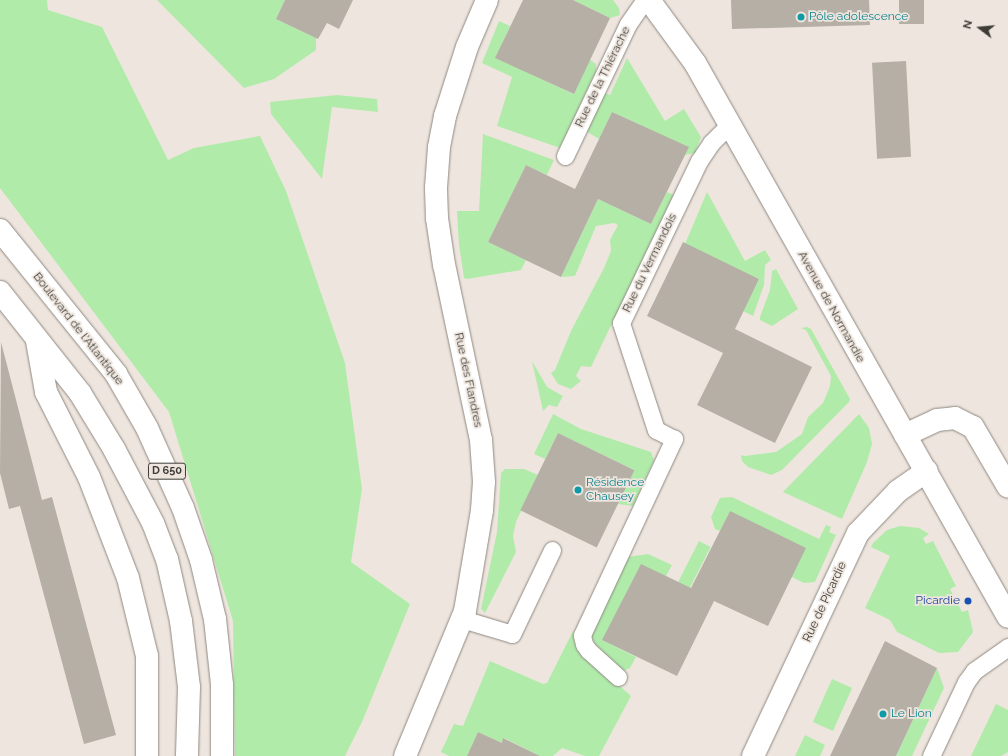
<!DOCTYPE html>
<meta charset="utf-8">
<style>
body{margin:0}
#map{position:relative;width:1008px;height:756px;overflow:hidden;background:#eee6de;font-family:Raleway,sans-serif}
div>[style]{position:absolute}
[style*='--x']{left:calc(var(--x)*1px);top:calc(var(--y)*1px);width:calc(var(--w)*1px);rotate:calc(var(--a)*1deg)}
.green>*{inset:0;background:#b0ebaa;transform-origin:0 0}
.building>*{inset:0;background:#b5afa6;transform-origin:0 0}
.roads{filter:drop-shadow(0 0 1px #8f8880) drop-shadow(0 0 1px #8f8880)}
.lane>*{height:17px;margin:-8.5px;padding:0 8.5px;transform-origin:8.5px;border-radius:8.5px;background:#fff}
.street>*{height:22px;margin:-11px;padding:0 11px;transform-origin:11px;border-radius:11px;background:#fff}
.secondary>*{height:22px;margin:-11px;padding:0 11px;transform-origin:11px;border-radius:11px;background:#fff}
.primary>*{height:22px;margin:-11px;padding:0 11px;transform-origin:11px;border-radius:11px;background:#fff}
.dots>*{width:11px;height:11px;translate:-50% -50%;box-sizing:border-box;border:2px solid #eee6de;border-radius:50%}
span{translate:-50% -50%;white-space:nowrap;text-align:center;line-height:1.15;-webkit-text-stroke:3.5px #eee6de;paint-order:stroke}
.shield-label span{padding:1px 3px;background:#eee6de;border:1px solid;border-radius:3px;-webkit-text-stroke-width:0}
.shield-label{font-size:11px;color:#3f3c38;font-weight:700}
.culture-label{font-size:12px;color:#0d838f}
.left{translate:0 -50%;text-align:left}
.street-label{font-size:12px;color:#3f3c38}
.transit-label{font-size:12px;color:#164399}
.right{translate:-100% -50%;text-align:right}
.north{position:absolute;left:960px;top:8px;width:40px;height:40px;-webkit-text-stroke:3px #eee6de;paint-order:stroke;rotate:286deg;font-size:11px;font-weight:700;line-height:16px;text-align:center;color:#3f3c38}
.north::after{content:'';display:block;margin:auto;width:14px;height:18px;background:#3f3c38;clip-path:polygon(50% 0,100% 100%,50% 72%,0 100%)}
</style>
<div id="map">
<div class="green">
<div style="clip-path:polygon(0 0,47px 0,48px 10px,102px 27px,168px 160px,194px 148px,260px 136px,286px 191px,345px 363px,362px 489px,351px 562px,410px 604px,362px 722px,345px 756px,235px 756px,233px 621px,169px 412px,0 188px)"></div>
<div style="clip-path:polygon(157px 0,285px 0,276px 19px,316px 38px,316px 50px,274px 79px,244px 88px)"></div>
<div style="clip-path:polygon(573px 0,613px 0,619px 8px,620px 15px,610px 18px)"></div>
<div style="clip-path:polygon(499px 21px,510px 26px,496px 58px,573px 94px,590px 60px,596px 64px,596px 71px,560px 148px,497px 126px,512px 77px,482px 63px)"></div>
<div style="clip-path:polygon(627px 58px,665px 121px,684px 109px,701px 137px,695px 153px,685px 155px,688px 147px,612px 112px,599px 139px,586px 131px,603px 92px,610px 95px)"></div>
<div style="clip-path:polygon(337px 95px,377px 99px,378px 112px,332px 107px,322px 179px,271px 114px,270px 102px)"></div>
<div style="clip-path:polygon(483px 134px,554px 160px,547px 175px,526px 165px,488px 242px,526px 260px,521px 270px,467px 279px,464px 278px,459px 245px,457px 211px,479px 211px)"></div>
<div style="clip-path:polygon(667px 192px,674px 195px,591px 367px,581px 366px,576px 376px,581px 381px,571px 389px,558px 384px,551px 373px,555px 370px,571px 331px,604px 268px,611px 251px,610px 240px,618px 225px,614px 223px,596px 226px,575px 276px,561px 277px,598px 199px,651px 224px)"></div>
<div style="clip-path:polygon(707px 192px,745px 261px,765px 250px,771px 260px,765px 265px,764px 285px,753px 316px,743px 311px,759px 279px,685px 244px)"></div>
<div style="clip-path:polygon(776px 269px,798px 309px,772px 326px,760px 320px,760px 317px,770px 290px,772px 271px)"></div>
<div style="clip-path:polygon(807px 327px,811px 329px,850px 399px,849px 402px,782px 470px,771px 475px,748px 467px,742px 461px,741px 455px,745px 456px,776px 452px,802px 434px,808px 417px,823px 403px,830px 386px,831px 376px,806px 330px,801px 328px)"></div>
<div style="clip-path:polygon(532px 361px,547px 387px,563px 396px,557px 407px,549px 405px,543px 411px)"></div>
<div style="clip-path:polygon(553px 414px,581px 429px,651px 452px,654px 460px,633px 506px,618px 504px,634px 470px,558px 433px,545px 459px,534px 454px)"></div>
<div style="clip-path:polygon(859px 414px,869px 428px,872px 444px,867px 462px,842px 519px,783px 492px)"></div>
<div style="clip-path:polygon(505px 469px,524px 469px,538px 475px,516px 522px,513px 536px,516px 552px,485px 613px,481px 609px,497px 532px,501px 473px)"></div>
<div style="clip-path:polygon(732px 497px,819px 539px,826px 525px,831px 527px,829px 532px,836px 535px,815px 582px,804px 583px,792px 577px,730px 511px,720px 531px,715px 529px,711px 517px,720px 498px)"></div>
<div style="clip-path:polygon(900px 526px,919px 528px,929px 534px,923px 538px,926px 544px,933px 541px,956px 586px,950px 589px,962px 612px,968px 610px,973px 632px,958px 652px,939px 653px,897px 632px,890px 620px,865px 608px,890px 556px,871px 547px,873px 543px,887px 530px)"></div>
<div style="left:699px;top:541px;width:13px;height:46px;rotate:27deg"></div>
<div style="clip-path:polygon(648px 554px,672px 565px,666px 576px,602px 640px,636px 657px,630px 668px,623px 671px,595px 644px,591px 635px,627px 557px)"></div>
<div style="clip-path:polygon(573px 631px,575px 646px,631px 696px,599px 756px,585px 756px,562px 748px,553px 756px,540px 756px,504px 738px,502px 743px,478px 732px,467px 756px,449px 756px,441px 752px,454px 724px,463px 726px,490px 661px,543px 684px,547px 683px)"></div>
<div style="clip-path:polygon(937px 668px,944px 688px,912px 756px,896px 756px)"></div>
<div style="left:832px;top:679px;width:22px;height:47px;rotate:24deg"></div>
<div style="clip-path:polygon(996px 704px,1008px 710px,1008px 752px,1001px 756px,971px 756px)"></div>
<div style="clip-path:polygon(805px 735px,825px 745px,820px 756px,795px 756px)"></div>
</div>
<div class="building">
<div style="clip-path:polygon(285px 0,353px 0,339px 29px,327px 23px,318px 39px,276px 19px)"></div>
<div style="clip-path:polygon(523px 0,573px 0,610px 18px,574px 94px,495px 58px)"></div>
<div style="clip-path:polygon(731px 0,869px 0,870px 25px,732px 29px)"></div>
<div style="left:899px;top:0;width:25px;height:24px"></div>
<div style="left:906px;top:61px;width:96px;height:34px;rotate:87deg"></div>
<div style="clip-path:polygon(612px 112px,689px 147px,651px 224px,598px 199px,561px 277px,488px 242px,526px 165px,575px 189px)"></div>
<div style="clip-path:polygon(683px 242px,759px 279px,735px 329px,812px 367px,775px 443px,697px 405px,723px 353px,647px 316px)"></div>
<div style="clip-path:polygon(1px 342px,42px 500px,52px 497px,116px 735px,84px 744px,20px 506px,9px 509px,0 473px)"></div>
<div style="left:558px;top:433px;width:85px;height:86px;rotate:26deg"></div>
<div style="clip-path:polygon(730px 511px,806px 548px,768px 626px,714px 601px,677px 676px,602px 640px,641px 564px,691px 588px)"></div>
<div style="clip-path:polygon(885px 641px,937px 668px,896px 756px,830px 756px)"></div>
<div style="clip-path:polygon(478px 732px,502px 743px,503px 738px,540px 756px,467px 756px)"></div>
</div>
<div class="roads">
<div class="lane">
<div style="--x:565;--y:156;--w:146;--a:-64.5"></div>
<div style="--x:628;--y:24;--w:29;--a:-55"></div>
<div style="--x:462;--y:619;--w:52;--a:16.7"></div>
<div style="--x:512;--y:634;--w:93;--a:-64.5"></div>
<div style="--x:618;--y:677;--w:40;--a:-138"></div>
<div style="--x:588;--y:650;--w:7;--a:-124"></div>
<div style="--x:584;--y:644;--w:9;--a:-103"></div>
<div style="--x:582;--y:635;--w:217;--a:-64.9"></div>
<div style="--x:674;--y:439;--w:20;--a:-153"></div>
<div style="--x:656;--y:430;--w:113;--a:-108.1"></div>
<div style="--x:621;--y:323;--w:180;--a:-64.3"></div>
<div style="--x:699;--y:161;--w:22;--a:-56"></div>
<div style="--x:711;--y:143;--w:27;--a:-45"></div>
<div style="--x:931;--y:756;--w:82;--a:-64.7"></div>
<div style="--x:966;--y:682;--w:14;--a:-54"></div>
<div style="--x:974;--y:671;--w:42;--a:-35.2"></div>
</div>
<div class="street">
<div style="--x:37;--y:341;--w:52;--a:80"></div>
<div style="--x:46;--y:392;--w:95;--a:63.2"></div>
<div style="--x:89;--y:477;--w:108;--a:68.9"></div>
<div style="--x:128;--y:578;--w:80;--a:76.3"></div>
<div style="--x:147;--y:656;--w:100;--a:90"></div>
<div style="--x:905;--y:435;--w:35;--a:-25"></div>
<div style="--x:937;--y:420;--w:18;--a:-6"></div>
<div style="--x:955;--y:418;--w:20;--a:27"></div>
<div style="--x:973;--y:427;--w:69;--a:59.7"></div>
<div style="--x:405;--y:756;--w:157;--a:-67.5"></div>
<div style="--x:465;--y:611;--w:102;--a:-80.4"></div>
<div style="--x:482;--y:510;--w:28;--a:-86"></div>
<div style="--x:484;--y:482;--w:42;--a:-94.1"></div>
<div style="--x:481;--y:440;--w:179;--a:-101.9"></div>
<div style="--x:444;--y:265;--w:48;--a:-98.5"></div>
<div style="--x:437;--y:218;--w:30;--a:-92"></div>
<div style="--x:436;--y:188;--w:41;--a:-85.8"></div>
<div style="--x:439;--y:147;--w:32;--a:-79"></div>
<div style="--x:445;--y:116;--w:72;--a:-72.3"></div>
<div style="--x:467;--y:47;--w:51;--a:-66.9"></div>
<div style="--x:753;--y:756;--w:246;--a:-64.8"></div>
<div style="--x:858;--y:533;--w:58;--a:-46.4"></div>
<div style="--x:898;--y:491;--w:35;--a:-35"></div>
</div>
<div class="secondary">
<div style="--x:649;--y:0;--w:78;--a:53.9"></div>
<div style="--x:695;--y:63;--w:636;--a:60.53"></div>
</div>
<div class="primary">
<div style="--x:0;--y:230;--w:185;--a:51.1"></div>
<div style="--x:116;--y:374;--w:62;--a:60.1"></div>
<div style="--x:147;--y:428;--w:88;--a:65.8"></div>
<div style="--x:183;--y:508;--w:55;--a:70.9"></div>
<div style="--x:201;--y:560;--w:61;--a:76.7"></div>
<div style="--x:215;--y:619;--w:66;--a:83.9"></div>
<div style="--x:222;--y:685;--w:71;--a:90"></div>
<div style="--x:0;--y:292;--w:129;--a:51.6"></div>
<div style="--x:80;--y:393;--w:66;--a:58.7"></div>
<div style="--x:114;--y:449;--w:84;--a:62.2"></div>
<div style="--x:153;--y:523;--w:39;--a:69"></div>
<div style="--x:167;--y:559;--w:64;--a:77.3"></div>
<div style="--x:181;--y:621;--w:66;--a:83.1"></div>
<div style="--x:189;--y:687;--w:69;--a:91.7"></div>
</div>
</div>
<div class="dots">
<div style="left:801px;top:17px;background:#0f9aa8"></div>
<div style="left:578px;top:490px;background:#0f9aa8"></div>
<div style="left:968px;top:601px;background:#1a4fb4"></div>
<div style="left:883px;top:714px;background:#0f9aa8"></div>
</div>
<div class="shield-label">
<span style="left:167px;top:471px">D 650</span>
</div>
<div class="culture-label">
<span class="left" style="left:809px;top:17px">Pôle adolescence</span>
<span class="left" style="left:586px;top:490px">Résidence<br>Chausey</span>
<span class="left" style="left:891px;top:714px">Le Lion</span>
</div>
<div class="street-label">
<span style="left:603px;top:77px;rotate:-64deg">Rue de la Thiérache</span>
<span style="left:650px;top:263px;rotate:-64deg">Rue du Vermandois</span>
<span style="left:831px;top:307px;rotate:61deg">Avenue de Normandie</span>
<span style="left:78px;top:329px;rotate:52deg">Boulevard de l'Atlantique</span>
<span style="left:468px;top:380px;rotate:78deg">Rue des Flandres</span>
<span style="left:825px;top:602px;rotate:-65deg">Rue de Picardie</span>
</div>
<div class="transit-label">
<span class="right" style="left:960px;top:601px">Picardie</span>
</div>
<div class="north">N</div>
</div>
